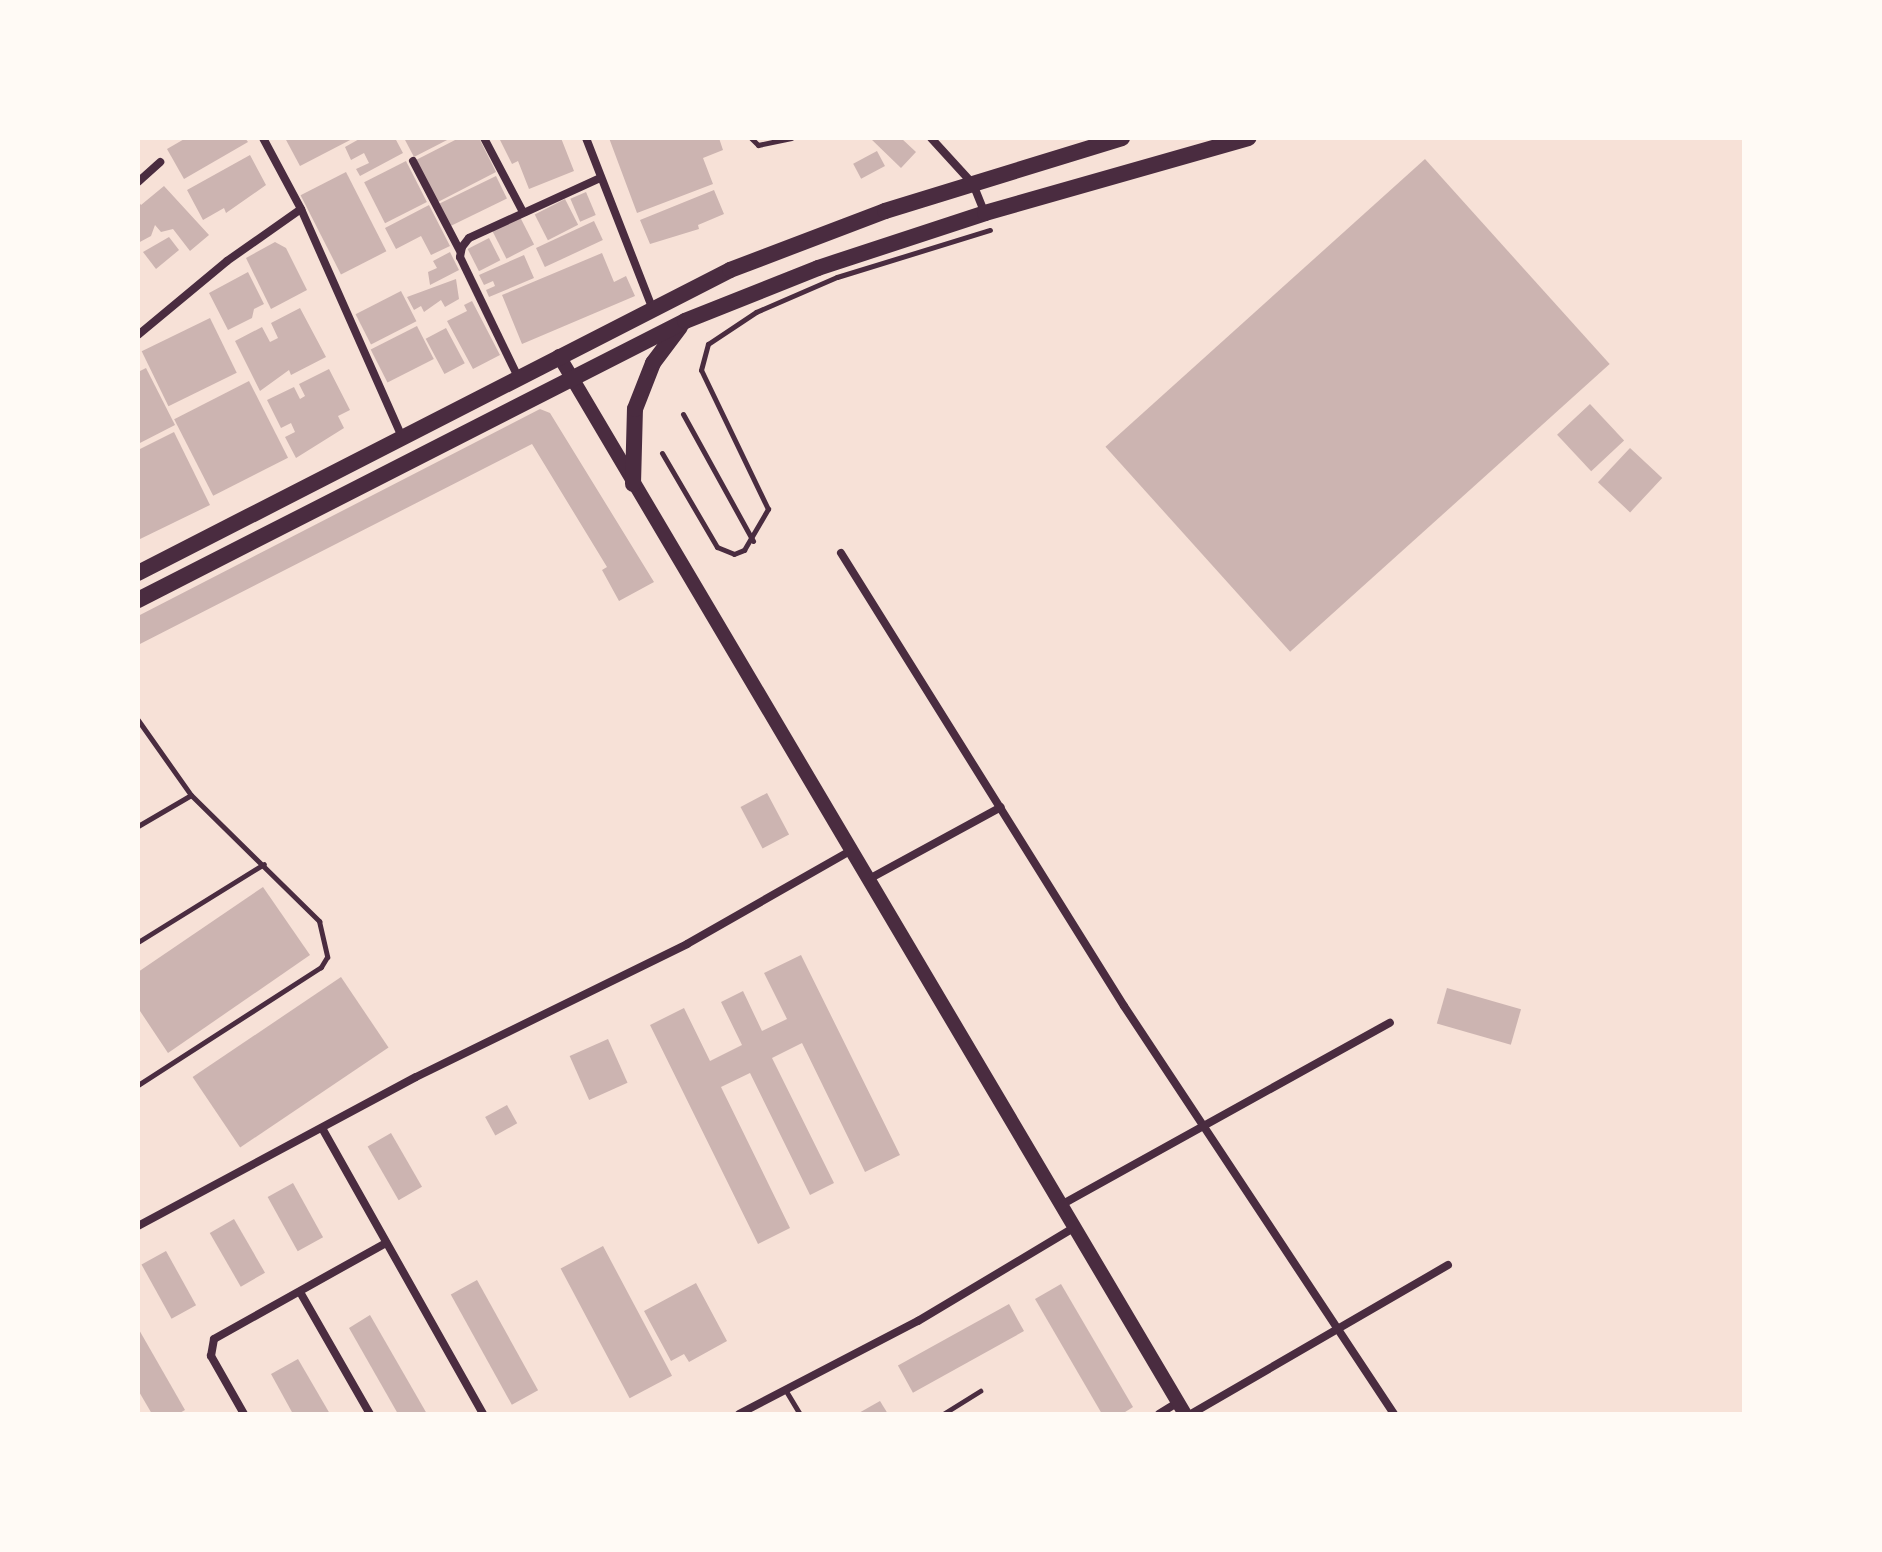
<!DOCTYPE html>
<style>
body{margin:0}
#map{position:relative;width:1882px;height:1552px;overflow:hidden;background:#f7e1d7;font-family:Commissioner,sans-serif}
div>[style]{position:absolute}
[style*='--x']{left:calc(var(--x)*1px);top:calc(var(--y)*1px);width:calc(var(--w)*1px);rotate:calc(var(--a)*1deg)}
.building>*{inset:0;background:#ccb4b1;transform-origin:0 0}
.service>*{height:5px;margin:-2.5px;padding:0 2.5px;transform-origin:2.5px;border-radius:2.5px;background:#4a2c40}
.minor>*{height:8px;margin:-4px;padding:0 4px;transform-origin:4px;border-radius:4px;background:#4a2c40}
.tertiary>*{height:14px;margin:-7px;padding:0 7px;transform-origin:7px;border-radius:7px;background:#4a2c40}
.primary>*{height:16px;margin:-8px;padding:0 8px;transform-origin:8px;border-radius:8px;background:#4a2c40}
span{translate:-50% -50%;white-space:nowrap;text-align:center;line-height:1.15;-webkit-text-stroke:6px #fffaf5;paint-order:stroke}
.frame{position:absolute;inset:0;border:140px solid #fffaf5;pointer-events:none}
</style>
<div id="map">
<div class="building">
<div style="clip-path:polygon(186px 138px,245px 138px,248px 142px,184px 179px,167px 149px)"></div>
<div style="clip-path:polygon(285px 138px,354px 138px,300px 166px)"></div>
<div style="clip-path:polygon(361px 138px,395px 138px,403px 153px,360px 176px,356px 169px,369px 163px,364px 153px,351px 160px,345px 147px)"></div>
<div style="clip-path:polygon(404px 138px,451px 138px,414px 157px)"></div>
<div style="clip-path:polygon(459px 138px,479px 138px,496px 172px,436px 203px,414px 161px)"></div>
<div style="clip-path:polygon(499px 138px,561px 138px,574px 171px,529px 189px,518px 161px,512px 164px)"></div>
<div style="clip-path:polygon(609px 138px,719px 138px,723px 150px,703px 158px,713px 184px,637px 213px)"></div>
<div style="clip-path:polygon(870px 138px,901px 138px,916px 152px,901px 168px)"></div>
<div style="left:877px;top:151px;width:17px;height:27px;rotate:62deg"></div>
<div style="clip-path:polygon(250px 155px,266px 185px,226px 213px,224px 208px,203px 220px,187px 190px)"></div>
<div style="left:1425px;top:159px;width:276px;height:430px;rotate:48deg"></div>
<div style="left:406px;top:161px;width:46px;height:47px;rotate:63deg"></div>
<div style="left:346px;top:172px;width:89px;height:51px;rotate:63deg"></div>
<div style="left:496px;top:176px;width:25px;height:65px;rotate:64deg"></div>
<div style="clip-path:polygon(164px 186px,209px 235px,190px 251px,173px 229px,161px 232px,155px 225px,151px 236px,138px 243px,138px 201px,141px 205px)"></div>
<div style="clip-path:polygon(714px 190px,724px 214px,698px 225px,699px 229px,650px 244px,640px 220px)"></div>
<div style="left:586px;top:192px;width:25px;height:17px;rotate:67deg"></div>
<div style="left:565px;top:199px;width:29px;height:34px;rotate:63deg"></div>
<div style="clip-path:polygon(429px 205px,450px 246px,431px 255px,421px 236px,396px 249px,385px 228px)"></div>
<div style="left:520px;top:217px;width:31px;height:31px;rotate:63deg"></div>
<div style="left:594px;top:221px;width:21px;height:64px;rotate:65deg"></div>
<div style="clip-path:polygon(169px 237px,179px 250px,156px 269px,143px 252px)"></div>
<div style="left:489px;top:238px;width:25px;height:24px;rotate:63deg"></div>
<div style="clip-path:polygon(275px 242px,286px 248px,307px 290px,271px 309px,246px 258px)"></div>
<div style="clip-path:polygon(450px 252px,459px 270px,430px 285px,428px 272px,437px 268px,433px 261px)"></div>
<div style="clip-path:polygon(602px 253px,614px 282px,626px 276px,635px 296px,522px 344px,502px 295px)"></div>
<div style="clip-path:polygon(524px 255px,534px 278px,489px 297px,486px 290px,495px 286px,493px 281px,484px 285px,479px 275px)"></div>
<div style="clip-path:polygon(248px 272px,264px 304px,254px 309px,252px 318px,228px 330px,209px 293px)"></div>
<div style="clip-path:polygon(456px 279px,459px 299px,445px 307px,441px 300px,424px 312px,421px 306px,414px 310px,407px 297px)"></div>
<div style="left:401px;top:291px;width:34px;height:51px;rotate:63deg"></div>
<div style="clip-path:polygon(472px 301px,500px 355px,473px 369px,447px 321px,467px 311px,464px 305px)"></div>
<div style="clip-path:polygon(300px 308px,326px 357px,291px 375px,289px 370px,260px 391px,235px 341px,262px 327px,270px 342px,278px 338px,271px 323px)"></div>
<div style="left:210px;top:318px;width:61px;height:76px;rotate:64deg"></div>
<div style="left:417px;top:326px;width:37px;height:52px;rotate:63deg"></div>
<div style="left:446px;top:328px;width:40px;height:23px;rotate:62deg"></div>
<div style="clip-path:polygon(146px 368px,175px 425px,138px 444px,138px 372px)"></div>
<div style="clip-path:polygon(329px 369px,350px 410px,338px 416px,344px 428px,296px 458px,285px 437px,295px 432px,291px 423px,281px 428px,267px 400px,294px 387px,300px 399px,305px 396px,299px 384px)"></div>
<div style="left:249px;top:381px;width:86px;height:84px;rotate:63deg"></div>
<div style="left:1590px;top:404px;width:50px;height:45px;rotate:47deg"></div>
<div style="clip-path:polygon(540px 409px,550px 413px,654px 582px,619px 601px,602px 570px,607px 567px,532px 444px,138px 645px,138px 616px)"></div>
<div style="clip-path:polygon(174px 432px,210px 505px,138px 540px,138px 450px)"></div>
<div style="left:1630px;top:448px;width:44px;height:47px;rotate:43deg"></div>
<div style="left:767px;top:793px;width:47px;height:30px;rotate:62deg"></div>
<div style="clip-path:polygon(263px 887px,310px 955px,168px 1053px,138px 1008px,138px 972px)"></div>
<div style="clip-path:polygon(801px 955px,900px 1155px,865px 1172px,802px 1043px,772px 1058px,834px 1183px,810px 1195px,750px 1073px,721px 1087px,790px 1228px,758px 1244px,650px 1025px,684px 1008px,710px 1061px,742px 1045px,721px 1002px,743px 991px,762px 1031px,787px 1019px,764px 973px)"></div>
<div style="left:341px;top:977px;width:85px;height:179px;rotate:56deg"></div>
<div style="left:1447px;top:988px;width:77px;height:37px;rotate:16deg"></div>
<div style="left:608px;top:1039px;width:48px;height:42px;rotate:66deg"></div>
<div style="left:507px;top:1105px;width:21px;height:25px;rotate:61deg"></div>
<div style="left:391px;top:1133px;width:62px;height:27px;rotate:60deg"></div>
<div style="left:293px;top:1183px;width:62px;height:29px;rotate:61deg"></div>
<div style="left:234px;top:1219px;width:62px;height:28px;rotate:60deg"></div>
<div style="left:603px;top:1246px;width:147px;height:48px;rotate:62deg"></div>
<div style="left:166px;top:1251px;width:62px;height:28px;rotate:61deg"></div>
<div style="left:477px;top:1280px;width:126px;height:30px;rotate:61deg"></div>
<div style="clip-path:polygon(696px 1283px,727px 1341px,689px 1362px,684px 1354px,671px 1361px,644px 1311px)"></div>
<div style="clip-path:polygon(1061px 1284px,1133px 1407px,1122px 1414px,1102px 1414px,1035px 1299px)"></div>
<div style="left:1009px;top:1304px;width:31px;height:127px;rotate:61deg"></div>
<div style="clip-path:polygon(370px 1315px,427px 1414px,398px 1414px,349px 1328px)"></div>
<div style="clip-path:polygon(138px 1328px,185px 1410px,178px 1414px,152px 1414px,138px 1390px)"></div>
<div style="clip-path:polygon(298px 1359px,330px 1414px,293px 1414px,271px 1374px)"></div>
<div style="clip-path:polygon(880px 1401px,888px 1414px,857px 1414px)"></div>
</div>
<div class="service">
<div style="--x:751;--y:138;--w:10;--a:45"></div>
<div style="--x:758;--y:145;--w:34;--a:-12"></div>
<div style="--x:683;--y:414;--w:145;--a:61.1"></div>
<div style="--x:662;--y:453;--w:109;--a:59.7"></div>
<div style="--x:717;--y:547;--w:18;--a:22"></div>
<div style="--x:734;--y:554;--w:11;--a:-22"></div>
<div style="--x:744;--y:550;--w:48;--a:-59.7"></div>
<div style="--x:768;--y:509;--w:154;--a:-115.7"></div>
<div style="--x:701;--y:370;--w:27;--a:-75"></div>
<div style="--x:708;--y:344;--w:58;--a:-33.7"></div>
<div style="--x:756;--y:312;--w:88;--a:-23.4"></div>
<div style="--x:837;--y:277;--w:160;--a:-17.1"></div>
<div style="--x:138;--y:720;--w:92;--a:54.8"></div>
<div style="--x:191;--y:795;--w:180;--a:44.5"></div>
<div style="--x:319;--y:921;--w:37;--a:77"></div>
<div style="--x:327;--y:957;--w:12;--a:121"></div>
<div style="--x:321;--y:967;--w:218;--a:147.2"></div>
<div style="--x:138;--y:826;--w:61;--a:-30.3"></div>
<div style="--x:138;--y:942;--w:148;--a:-31.8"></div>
<div style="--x:786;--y:1391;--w:27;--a:59"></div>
<div style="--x:943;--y:1414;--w:44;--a:-31.9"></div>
</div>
<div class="minor">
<div style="--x:263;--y:138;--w:81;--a:61.8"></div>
<div style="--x:484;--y:138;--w:84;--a:62.2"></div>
<div style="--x:586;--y:138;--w:181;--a:68.7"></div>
<div style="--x:931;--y:138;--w:62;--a:47.6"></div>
<div style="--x:973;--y:184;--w:31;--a:68"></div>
<div style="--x:413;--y:161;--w:102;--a:62.4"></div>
<div style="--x:138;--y:182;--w:30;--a:-42"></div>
<div style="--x:138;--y:335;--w:116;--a:-39.7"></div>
<div style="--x:227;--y:261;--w:90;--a:-35.1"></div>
<div style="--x:301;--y:209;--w:247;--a:66.1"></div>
<div style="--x:518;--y:377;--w:133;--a:-115.8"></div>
<div style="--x:460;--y:257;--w:10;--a:-79"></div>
<div style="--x:462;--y:247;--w:11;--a:-52"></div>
<div style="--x:469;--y:238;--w:144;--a:-24.6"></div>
<div style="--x:841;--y:553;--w:534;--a:58.01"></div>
<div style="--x:1124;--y:1006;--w:489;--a:56.5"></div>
<div style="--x:869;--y:879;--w:150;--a:-28.6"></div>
<div style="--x:322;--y:1128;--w:328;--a:60.6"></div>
<div style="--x:1061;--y:1205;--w:376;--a:-29"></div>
<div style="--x:138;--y:1226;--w:315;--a:-28.2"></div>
<div style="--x:416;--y:1077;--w:302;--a:-26.1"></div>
<div style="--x:687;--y:944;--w:190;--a:-29.7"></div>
<div style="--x:300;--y:1292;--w:141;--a:60.2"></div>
<div style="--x:244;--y:1414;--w:67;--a:-119.6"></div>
<div style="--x:211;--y:1356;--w:17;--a:-80"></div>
<div style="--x:214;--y:1339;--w:197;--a:-29.2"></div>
<div style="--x:739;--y:1414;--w:202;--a:-27.5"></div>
<div style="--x:918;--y:1321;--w:183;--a:-30.9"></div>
<div style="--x:1159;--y:1414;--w:22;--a:-32"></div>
<div style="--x:1191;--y:1414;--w:297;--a:-30.1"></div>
</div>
<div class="tertiary">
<div style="--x:559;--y:356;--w:1229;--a:59.39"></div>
</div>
<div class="primary">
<div style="--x:633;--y:484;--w:75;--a:-88.5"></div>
<div style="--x:635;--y:409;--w:49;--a:-68.6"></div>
<div style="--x:653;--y:363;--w:45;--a:-53.1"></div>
<div style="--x:138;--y:573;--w:665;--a:-27.1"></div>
<div style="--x:730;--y:270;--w:166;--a:-20.8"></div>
<div style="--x:885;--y:211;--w:248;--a:-17.1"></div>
<div style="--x:138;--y:600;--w:614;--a:-27.02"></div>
<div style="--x:685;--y:321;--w:143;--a:-21.7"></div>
<div style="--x:818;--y:268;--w:176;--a:-18.2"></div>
<div style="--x:985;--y:213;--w:274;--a:-15.9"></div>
</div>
<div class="frame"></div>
</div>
